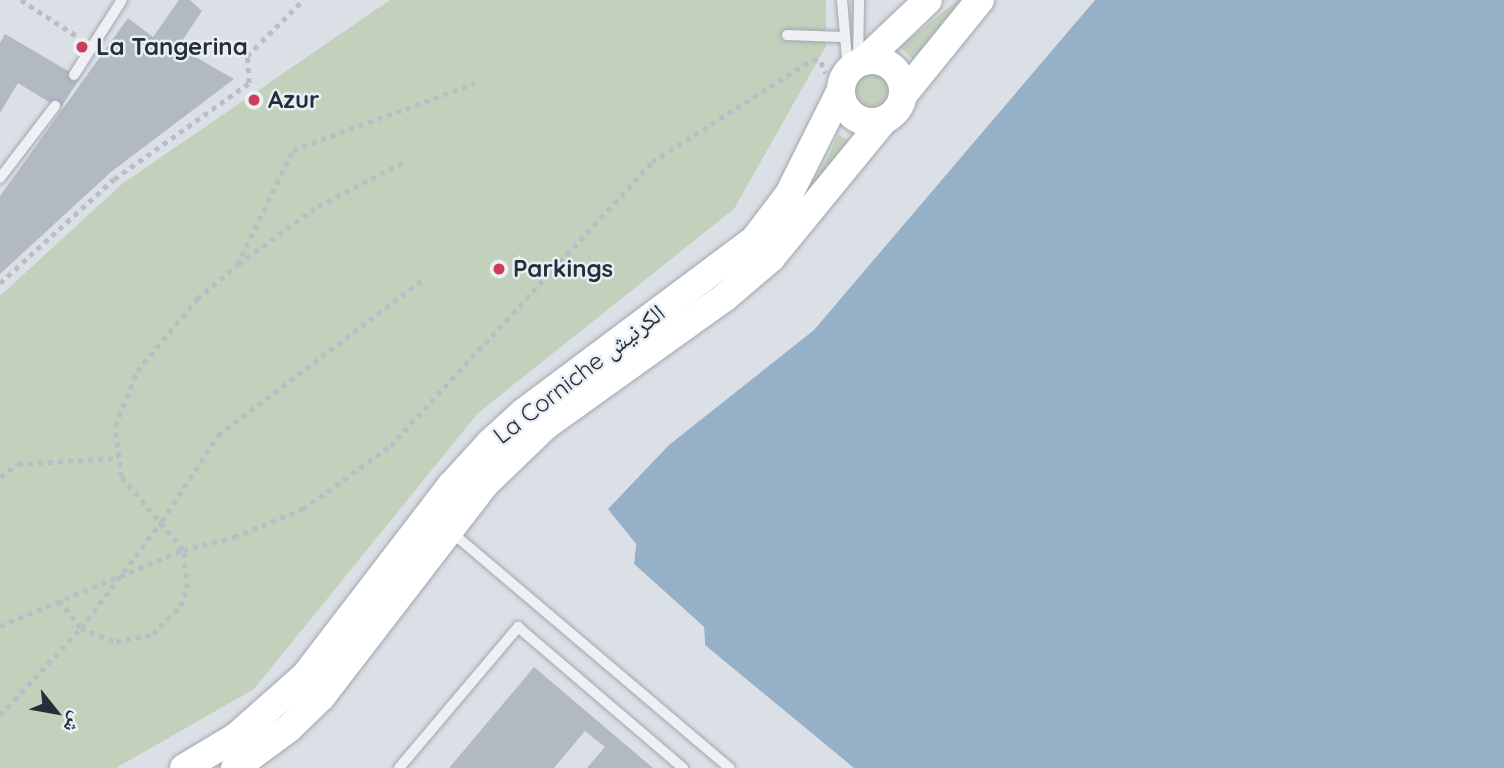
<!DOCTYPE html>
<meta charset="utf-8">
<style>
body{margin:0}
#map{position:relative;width:1504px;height:768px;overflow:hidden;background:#dbe0e6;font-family:Quicksand,"Noto Naskh Arabic",sans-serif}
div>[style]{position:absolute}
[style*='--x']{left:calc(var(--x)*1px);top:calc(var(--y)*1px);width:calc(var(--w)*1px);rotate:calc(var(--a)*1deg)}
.green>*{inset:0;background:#c2d0bc}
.round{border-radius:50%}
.water>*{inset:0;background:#95b0c7}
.pier>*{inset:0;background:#dbe0e6}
.building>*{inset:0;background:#b2b9c3}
.path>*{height:4.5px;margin-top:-2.25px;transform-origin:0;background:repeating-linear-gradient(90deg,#babec4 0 5px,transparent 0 10px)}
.roads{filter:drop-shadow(0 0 2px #a1a7b0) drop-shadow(0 0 2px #a1a7b0)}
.lane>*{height:10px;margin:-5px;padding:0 5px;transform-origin:5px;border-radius:5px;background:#eef0f4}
.secondary>*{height:28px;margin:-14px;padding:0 14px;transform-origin:14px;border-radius:14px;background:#fff}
.secondary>.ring{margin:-14px;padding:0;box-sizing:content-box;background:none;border:28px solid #fff;border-radius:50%}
.dots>*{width:19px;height:19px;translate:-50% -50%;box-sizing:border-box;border:4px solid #eaeff4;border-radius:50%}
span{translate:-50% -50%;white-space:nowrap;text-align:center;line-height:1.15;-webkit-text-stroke:5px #eaeff4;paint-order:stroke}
.poi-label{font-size:24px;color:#252f3c;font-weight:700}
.left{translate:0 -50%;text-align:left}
.street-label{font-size:24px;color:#252f3c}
.north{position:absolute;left:21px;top:677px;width:70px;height:70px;-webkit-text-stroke:5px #eaeff4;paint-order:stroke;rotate:121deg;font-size:19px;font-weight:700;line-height:28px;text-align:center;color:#252f3c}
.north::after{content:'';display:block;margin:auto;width:24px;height:32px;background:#252f3c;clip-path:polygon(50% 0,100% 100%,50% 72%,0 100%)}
</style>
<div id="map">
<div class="green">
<div style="clip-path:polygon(390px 0,826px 0,826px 46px,734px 209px,478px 413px,254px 689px,116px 768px,0 768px,0 296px,122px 184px)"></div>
<div style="clip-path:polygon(958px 0,962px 0,913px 59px,900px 47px)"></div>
<div class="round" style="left:853px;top:74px;width:36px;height:36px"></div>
<div style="clip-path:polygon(838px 134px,852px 144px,809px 192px,830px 153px)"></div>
</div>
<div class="water">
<div style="clip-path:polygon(1095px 0,1504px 0,1504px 768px,854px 768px,705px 645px,704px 627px,634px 564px,636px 544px,608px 509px,669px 445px,814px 330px)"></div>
</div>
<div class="pier">
<div style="clip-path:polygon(605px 507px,636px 544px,634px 564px,704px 627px,705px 646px,854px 768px,703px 648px,700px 629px,631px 566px,633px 545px)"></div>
</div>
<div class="building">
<div style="clip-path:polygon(179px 0,190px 0,202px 11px,178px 47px,234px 79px,111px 172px,0 274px,0 196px,128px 18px,153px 37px)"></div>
<div style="clip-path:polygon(5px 34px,80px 78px,60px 109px,18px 83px,0 113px,0 43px)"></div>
<div style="clip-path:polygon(534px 667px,653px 768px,587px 768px,605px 747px,585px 731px,554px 768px,449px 768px)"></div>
</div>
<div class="path">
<div style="--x:21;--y:0;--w:70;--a:32.8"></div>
<div style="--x:238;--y:264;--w:99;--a:-35.9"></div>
<div style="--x:318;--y:206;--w:97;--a:-27.1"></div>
<div style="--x:0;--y:283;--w:154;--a:-42.4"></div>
<div style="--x:114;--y:179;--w:166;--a:-35.4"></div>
<div style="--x:249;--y:83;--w:27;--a:-94"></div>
<div style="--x:247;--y:56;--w:79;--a:-45"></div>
<div style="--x:0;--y:477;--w:22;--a:-36"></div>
<div style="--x:18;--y:464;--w:101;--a:-3.4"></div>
<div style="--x:59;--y:600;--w:36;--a:52"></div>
<div style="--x:81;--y:628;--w:38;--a:22"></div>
<div style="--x:116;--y:642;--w:38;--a:-12"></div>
<div style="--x:153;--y:634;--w:39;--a:-46"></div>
<div style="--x:180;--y:606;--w:19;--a:-69"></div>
<div style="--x:187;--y:588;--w:38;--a:-96"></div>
<div style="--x:183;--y:550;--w:96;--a:-130.3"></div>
<div style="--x:121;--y:477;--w:51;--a:-96.7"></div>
<div style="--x:115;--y:426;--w:59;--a:-68.2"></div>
<div style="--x:137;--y:371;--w:94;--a:-50.2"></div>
<div style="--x:197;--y:299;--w:52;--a:-40.4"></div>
<div style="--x:237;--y:265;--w:128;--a:-64"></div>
<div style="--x:293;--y:150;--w:194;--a:-20.2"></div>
<div style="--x:0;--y:626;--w:198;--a:-22.6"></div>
<div style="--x:183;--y:550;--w:53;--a:-14.3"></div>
<div style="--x:234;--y:537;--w:74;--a:-22.1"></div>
<div style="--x:303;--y:509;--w:107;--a:-35.9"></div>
<div style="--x:390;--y:446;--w:386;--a:-47.3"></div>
<div style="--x:652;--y:162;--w:191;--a:-32.6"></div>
<div style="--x:813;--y:59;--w:9;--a:21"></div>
<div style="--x:821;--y:62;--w:12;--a:66"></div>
<div style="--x:0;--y:715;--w:119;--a:-47"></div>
<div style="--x:81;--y:628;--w:134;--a:-52.9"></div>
<div style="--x:162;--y:521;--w:103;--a:-56.9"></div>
<div style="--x:218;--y:435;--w:255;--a:-37.2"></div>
</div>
<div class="roads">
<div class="lane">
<div style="--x:842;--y:0;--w:70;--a:85.1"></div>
<div style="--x:787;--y:35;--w:55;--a:2.1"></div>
<div style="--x:858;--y:60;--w:60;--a:-89"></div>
<div style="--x:74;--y:75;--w:89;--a:-57.4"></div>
<div style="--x:0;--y:178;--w:91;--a:-52.6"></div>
<div style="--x:449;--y:530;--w:368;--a:40.3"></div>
<div style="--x:399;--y:768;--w:185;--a:-49.8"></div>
<div style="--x:518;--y:627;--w:217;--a:40.5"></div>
</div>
<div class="secondary">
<div class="ring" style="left:841px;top:60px;width:34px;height:34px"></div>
<div style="--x:864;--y:61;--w:88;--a:-43.6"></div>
<div style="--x:903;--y:95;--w:122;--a:-51"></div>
<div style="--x:184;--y:768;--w:61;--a:-30.8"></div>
<div style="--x:236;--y:737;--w:92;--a:-41.5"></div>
<div style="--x:305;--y:676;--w:240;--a:-52.5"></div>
<div style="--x:451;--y:486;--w:58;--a:-47.8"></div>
<div style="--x:490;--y:443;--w:46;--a:-42.4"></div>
<div style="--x:524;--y:412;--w:289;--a:-36.8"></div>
<div style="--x:755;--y:239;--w:56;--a:-52.9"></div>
<div style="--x:789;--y:194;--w:116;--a:-63.4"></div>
<div style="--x:235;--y:768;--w:67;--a:-36.5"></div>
<div style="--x:289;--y:728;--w:45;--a:-44.1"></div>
<div style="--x:321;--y:697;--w:269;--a:-52.4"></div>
<div style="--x:485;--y:484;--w:83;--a:-44"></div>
<div style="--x:545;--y:426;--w:220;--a:-35.6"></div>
<div style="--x:724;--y:298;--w:62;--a:-40.4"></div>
<div style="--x:771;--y:258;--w:178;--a:-50.7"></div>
</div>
</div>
<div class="dots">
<div style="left:82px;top:47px;background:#ce3d5a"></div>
<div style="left:254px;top:100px;background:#ce3d5a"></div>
<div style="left:499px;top:269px;background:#ce3d5a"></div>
</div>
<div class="poi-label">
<span class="left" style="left:96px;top:47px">La Tangerina</span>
<span class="left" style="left:268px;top:100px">Azur</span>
<span class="left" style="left:513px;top:269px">Parkings</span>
</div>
<div class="street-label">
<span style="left:579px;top:374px;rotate:-38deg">La Corniche الكرنيش</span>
</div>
<div class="north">ش</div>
</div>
